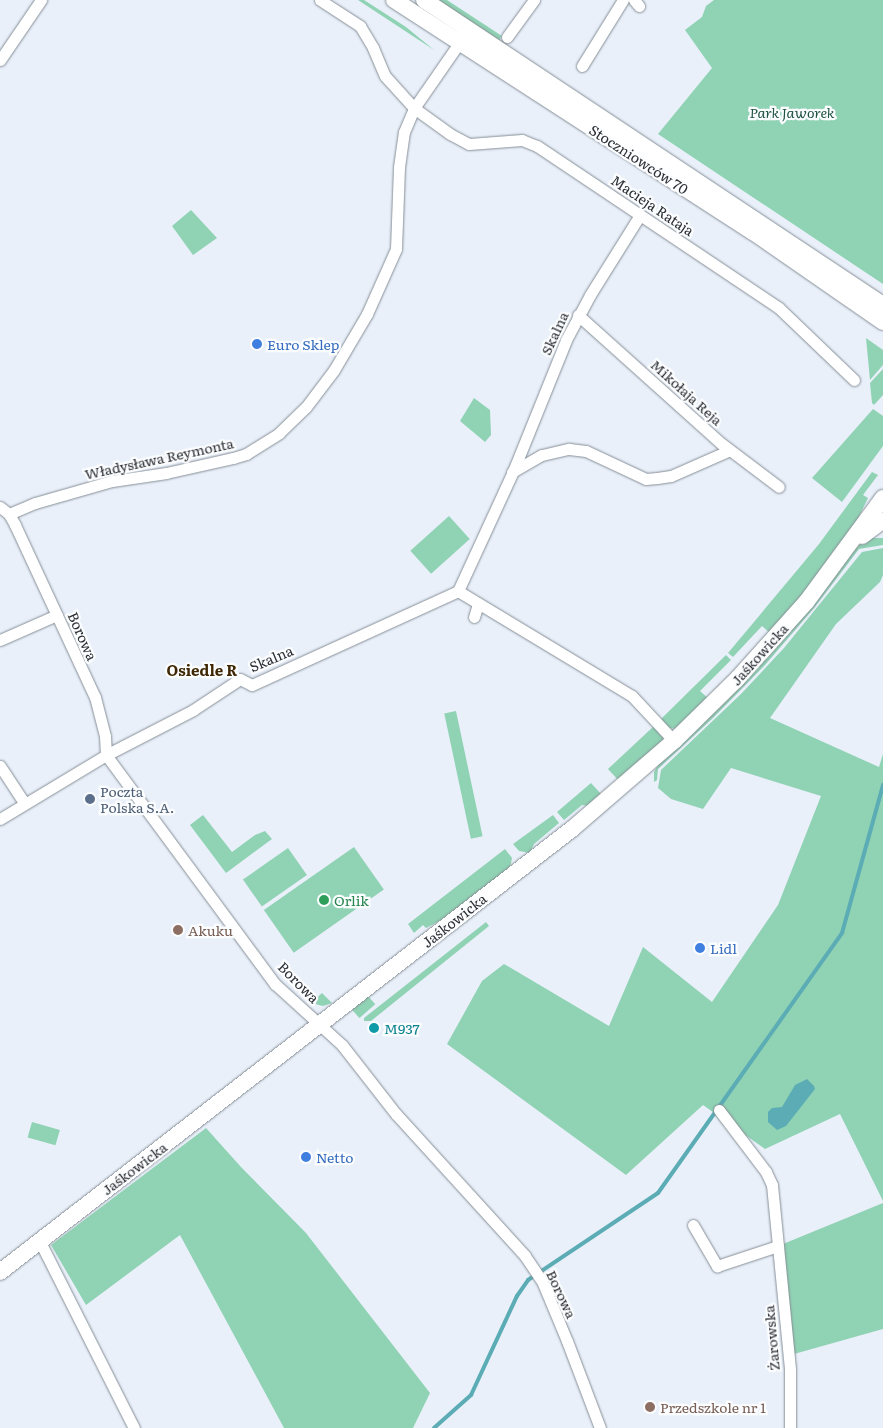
<!DOCTYPE html>
<meta charset="utf-8">
<style>
body{margin:0}
#map{position:relative;width:883px;height:1428px;overflow:hidden;background:#e9f0fa;font-family:Literata,serif}
div>[style]{position:absolute}
[style*='--x']{left:calc(var(--x)*1px);top:calc(var(--y)*1px);width:calc(var(--w)*1px);rotate:calc(var(--a)*1deg)}
.green>*{inset:0;background:#90d2b4;transform-origin:0 0}
.water>*{inset:0;background:#5bacb4}
.stream>*{height:4px;margin:-2px;padding:0 2px;transform-origin:2px;border-radius:2px;background:#5bacb4}
.roads{filter:drop-shadow(0 0 1px #868e96) drop-shadow(0 0 1px #868e96)}
.street>*{height:11px;margin:-5.5px;padding:0 5.5px;transform-origin:5.5px;border-radius:5.5px;background:#fff}
.secondary>*{height:16px;margin:-8px;padding:0 8px;transform-origin:8px;border-radius:8px;background:#fff}
.dots>*{width:14px;height:14px;translate:-50% -50%;box-sizing:border-box;border:2px solid #fbfdff;border-radius:50%}
span{translate:-50% -50%;white-space:nowrap;text-align:center;line-height:1.15;-webkit-text-stroke:4.5px #fbfdff;paint-order:stroke}
.park-label{font-size:14px;color:#205440;font-style:italic}
.street-label{font-size:14px;color:#2c2f33}
.shop-label{font-size:14px;color:#366cbe}
.left{translate:0 -50%;text-align:left}
.service-label{font-size:14px;color:#4e5e75}
.leisure-label{font-size:14px;color:#27864d}
.education-label{font-size:14px;color:#785e54}
.culture-label{font-size:14px;color:#0d838f}
.neighbourhood-label{font-size:15px;color:#3f2703;font-weight:700}
</style>
<div id="map">
<div class="green">
<div style="clip-path:polygon(358px 0,364px 0,406px 27px,434px 50px)"></div>
<div style="clip-path:polygon(436px 0,447px 0,502px 36px,499px 41px)"></div>
<div style="clip-path:polygon(714px 0,883px 0,883px 284px,658px 134px,712px 68px,685px 30px,702px 17px,706px 6px)"></div>
<div style="clip-path:polygon(191px 210px,217px 238px,193px 255px,172px 226px)"></div>
<div style="clip-path:polygon(866px 338px,883px 350px,883px 365px,870px 380px)"></div>
<div style="clip-path:polygon(883px 369px,883px 395px,874px 405px,872px 403px,870px 383px)"></div>
<div style="clip-path:polygon(474px 398px,490px 410px,491px 435px,485px 442px,460px 421px)"></div>
<div style="clip-path:polygon(873px 409px,883px 416px,883px 446px,842px 502px,812px 478px)"></div>
<div style="clip-path:polygon(872px 472px,878px 475px,863px 495px,868px 498px,852px 531px,771px 634px,762px 626px,733px 657px,728px 653px,819px 544px)"></div>
<div style="left:449px;top:516px;width:31px;height:52px;rotate:48deg"></div>
<div style="clip-path:polygon(870px 538px,883px 538px,883px 545px,859px 549px,814px 608px,765px 665px,714px 717px,658px 769px,657px 780px,654px 782px,654px 772px,660px 762px,861px 543px)"></div>
<div style="clip-path:polygon(883px 548px,883px 575px,880px 582px,836px 624px,770px 718px,879px 767px,883px 754px,883px 1201px,840px 1114px,765px 1149px,703px 1105px,626px 1175px,447px 1044px,482px 981px,504px 964px,609px 1026px,643px 947px,712px 1002px,778px 905px,821px 796px,731px 768px,703px 809px,671px 799px,658px 788px,661px 770px,741px 694px,784px 648px,862px 552px)"></div>
<div style="clip-path:polygon(726px 655px,731px 660px,700px 691px,709px 699px,676px 729px,669px 728px,661px 719px)"></div>
<div style="left:456px;top:711px;width:128px;height:12px;rotate:78deg"></div>
<div style="clip-path:polygon(654px 726px,663px 738px,663px 742px,619px 781px,608px 769px)"></div>
<div style="clip-path:polygon(591px 783px,602px 795px,590px 806px,582px 805px,564px 820px,557px 812px)"></div>
<div style="clip-path:polygon(203px 815px,232px 852px,255px 835px,265px 831px,272px 839px,226px 873px,190px 825px)"></div>
<div style="clip-path:polygon(553px 815px,559px 823px,534px 844px,530px 853px,519px 851px,513px 844px)"></div>
<div style="left:354px;top:847px;width:52px;height:110px;rotate:55deg"></div>
<div style="left:288px;top:848px;width:33px;height:55px;rotate:55deg"></div>
<div style="clip-path:polygon(505px 849px,512px 858px,510px 868px,451px 915px,426px 928px,423px 925px,414px 933px,408px 924px)"></div>
<div style="clip-path:polygon(486px 922px,489px 926px,371px 1021px,364px 1021px,364px 1018px)"></div>
<div style="clip-path:polygon(322px 993px,332px 1003px,323px 1006px,311px 1003px)"></div>
<div style="left:368px;top:996px;width:11px;height:21px;rotate:49deg"></div>
<div style="left:32px;top:1122px;width:29px;height:16px;rotate:16deg"></div>
<div style="clip-path:polygon(206px 1128px,241px 1167px,306px 1233px,430px 1393px,413px 1428px,284px 1428px,180px 1235px,86px 1305px,51px 1245px)"></div>
<div style="clip-path:polygon(883px 1203px,883px 1329px,794px 1354px,783px 1244px)"></div>
</div>
<div class="water">
<div style="clip-path:polygon(807px 1079px,814px 1086px,815px 1089px,786px 1126px,777px 1130px,768px 1122px,768px 1112px,772px 1108px,782px 1107px,795px 1085px)"></div>
</div>
<div class="stream">
<div style="--x:434;--y:1428;--w:50;--a:-41.7"></div>
<div style="--x:471;--y:1395;--w:109;--a:-65.1"></div>
<div style="--x:517;--y:1296;--w:19;--a:-55"></div>
<div style="--x:528;--y:1280;--w:156;--a:-33.8"></div>
<div style="--x:658;--y:1193;--w:319;--a:-54.7"></div>
<div style="--x:842;--y:933;--w:154;--a:-74.5"></div>
</div>
<div class="roads">
<div class="street">
<div style="--x:320;--y:0;--w:48;--a:33"></div>
<div style="--x:360;--y:26;--w:26;--a:59"></div>
<div style="--x:373;--y:48;--w:30;--a:67"></div>
<div style="--x:385;--y:76;--w:43;--a:47.8"></div>
<div style="--x:414;--y:108;--w:44;--a:35.8"></div>
<div style="--x:450;--y:134;--w:21;--a:28"></div>
<div style="--x:469;--y:144;--w:53;--a:-4.3"></div>
<div style="--x:522;--y:140;--w:16;--a:22"></div>
<div style="--x:537;--y:146;--w:291;--a:33.8"></div>
<div style="--x:779;--y:308;--w:104;--a:43.8"></div>
<div style="--x:634;--y:0;--w:8;--a:50"></div>
<div style="--x:507;--y:37;--w:46;--a:-53.9"></div>
<div style="--x:0;--y:60;--w:73;--a:-55.7"></div>
<div style="--x:582;--y:66;--w:78;--a:-58.2"></div>
<div style="--x:578;--y:315;--w:193;--a:41.9"></div>
<div style="--x:722;--y:444;--w:71;--a:37"></div>
<div style="--x:512;--y:472;--w:34;--a:-30"></div>
<div style="--x:542;--y:455;--w:28;--a:-13"></div>
<div style="--x:569;--y:449;--w:17;--a:7"></div>
<div style="--x:586;--y:451;--w:66;--a:25"></div>
<div style="--x:646;--y:479;--w:11;--a:-5"></div>
<div style="--x:657;--y:478;--w:14;--a:-8"></div>
<div style="--x:671;--y:476;--w:64;--a:-23.8"></div>
<div style="--x:0;--y:507;--w:11;--a:38"></div>
<div style="--x:9;--y:514;--w:13;--a:61"></div>
<div style="--x:15;--y:525;--w:190;--a:65.1"></div>
<div style="--x:95;--y:697;--w:40;--a:75.6"></div>
<div style="--x:105;--y:736;--w:19;--a:87"></div>
<div style="--x:106;--y:755;--w:285;--a:53.6"></div>
<div style="--x:275;--y:984;--w:91;--a:42.3"></div>
<div style="--x:342;--y:1045;--w:88;--a:52"></div>
<div style="--x:396;--y:1114;--w:192;--a:47.7"></div>
<div style="--x:525;--y:1256;--w:30;--a:56"></div>
<div style="--x:542;--y:1281;--w:65;--a:67.4"></div>
<div style="--x:567;--y:1341;--w:93;--a:69.2"></div>
<div style="--x:9;--y:514;--w:28;--a:-23"></div>
<div style="--x:35;--y:503;--w:80;--a:-15.9"></div>
<div style="--x:112;--y:481;--w:55;--a:-8.4"></div>
<div style="--x:166;--y:473;--w:69;--a:-12.6"></div>
<div style="--x:233;--y:458;--w:14;--a:-17"></div>
<div style="--x:246;--y:454;--w:39;--a:-32"></div>
<div style="--x:279;--y:433;--w:37;--a:-44"></div>
<div style="--x:306;--y:407;--w:46;--a:-52.9"></div>
<div style="--x:334;--y:370;--w:65;--a:-59.5"></div>
<div style="--x:367;--y:314;--w:71;--a:-66"></div>
<div style="--x:396;--y:249;--w:82;--a:-87.9"></div>
<div style="--x:399;--y:167;--w:35;--a:-82"></div>
<div style="--x:404;--y:132;--w:26;--a:-67"></div>
<div style="--x:414;--y:108;--w:88;--a:-55.2"></div>
<div style="--x:458;--y:591;--w:203;--a:31.1"></div>
<div style="--x:632;--y:696;--w:62;--a:47"></div>
<div style="--x:474;--y:617;--w:14;--a:-73"></div>
<div style="--x:0;--y:640;--w:62;--a:-23.7"></div>
<div style="--x:0;--y:766;--w:45;--a:56.7"></div>
<div style="--x:0;--y:819;--w:124;--a:-31.1"></div>
<div style="--x:106;--y:755;--w:98;--a:-27.3"></div>
<div style="--x:193;--y:710;--w:56;--a:-33.4"></div>
<div style="--x:240;--y:679;--w:13;--a:27"></div>
<div style="--x:252;--y:685;--w:226;--a:-24.5"></div>
<div style="--x:458;--y:591;--w:134;--a:-65.3"></div>
<div style="--x:514;--y:469;--w:139;--a:-68"></div>
<div style="--x:566;--y:340;--w:51;--a:-61.9"></div>
<div style="--x:590;--y:295;--w:94;--a:-58"></div>
<div style="--x:719;--y:1110;--w:78;--a:52.8"></div>
<div style="--x:766;--y:1172;--w:14;--a:65"></div>
<div style="--x:772;--y:1185;--w:186;--a:84.4"></div>
<div style="--x:790;--y:1370;--w:58;--a:90"></div>
<div style="--x:693;--y:1225;--w:48;--a:59.7"></div>
<div style="--x:717;--y:1266;--w:64;--a:-18.2"></div>
<div style="--x:39;--y:1240;--w:211;--a:63.2"></div>
</div>
<div class="secondary">
<div style="--x:394;--y:0;--w:427;--a:32.9"></div>
<div style="--x:753;--y:232;--w:158;--a:34.7"></div>
<div style="--x:424;--y:0;--w:551;--a:33.6"></div>
<div style="--x:862;--y:536;--w:26;--a:-37"></div>
<div style="--x:0;--y:1272;--w:723;--a:-37.76"></div>
<div style="--x:572;--y:829;--w:135;--a:-40.8"></div>
<div style="--x:674;--y:741;--w:90;--a:-44.5"></div>
<div style="--x:738;--y:678;--w:103;--a:-48.1"></div>
<div style="--x:807;--y:601;--w:128;--a:-53.6"></div>
</div>
</div>
<div class="dots">
<div style="left:257px;top:344px;background:#3f7fe0"></div>
<div style="left:90px;top:799px;background:#5c6f8a"></div>
<div style="left:324px;top:900px;background:#2e9e5b"></div>
<div style="left:178px;top:930px;background:#8d6e63"></div>
<div style="left:700px;top:948px;background:#3f7fe0"></div>
<div style="left:374px;top:1028px;background:#0f9aa8"></div>
<div style="left:306px;top:1157px;background:#3f7fe0"></div>
<div style="left:650px;top:1407px;background:#8d6e63"></div>
</div>
<div class="park-label">
<span style="left:792px;top:112px">Park Jaworek</span>
</div>
<div class="street-label">
<span style="left:639px;top:159px;rotate:33deg">Stoczniowców 70</span>
<span style="left:653px;top:205px;rotate:34deg">Macieja Rataja</span>
<span style="left:554px;top:333px;rotate:-65deg">Skalna</span>
<span style="left:687px;top:392px;rotate:42deg">Mikołaja Reja</span>
<span style="left:159px;top:458px;rotate:-12deg">Władysława Reymonta</span>
<span style="left:83px;top:636px;rotate:66deg">Borowa</span>
<span style="left:759px;top:654px;rotate:-48deg">Jaśkowicka</span>
<span style="left:271px;top:658px;rotate:-23deg">Skalna</span>
<span style="left:454px;top:920px;rotate:-38deg">Jaśkowicka</span>
<span style="left:299px;top:982px;rotate:45deg">Borowa</span>
<span style="left:134px;top:1168px;rotate:-37deg">Jaśkowicka</span>
<span style="left:562px;top:1294px;rotate:65deg">Borowa</span>
<span style="left:771px;top:1338px;rotate:-95deg">Żarowska</span>
</div>
<div class="shop-label">
<span class="left" style="left:267px;top:344px">Euro Sklep</span>
<span class="left" style="left:710px;top:948px">Lidl</span>
<span class="left" style="left:316px;top:1157px">Netto</span>
</div>
<div class="service-label">
<span class="left" style="left:100px;top:799px">Poczta<br>Polska S.A.</span>
</div>
<div class="leisure-label">
<span class="left" style="left:334px;top:900px">Orlik</span>
</div>
<div class="education-label">
<span class="left" style="left:188px;top:930px">Akuku</span>
<span class="left" style="left:660px;top:1407px">Przedszkole nr 1</span>
</div>
<div class="culture-label">
<span class="left" style="left:384px;top:1028px">M937</span>
</div>
<div class="neighbourhood-label">
<span style="left:202px;top:670px">Osiedle R</span>
</div>
</div>
